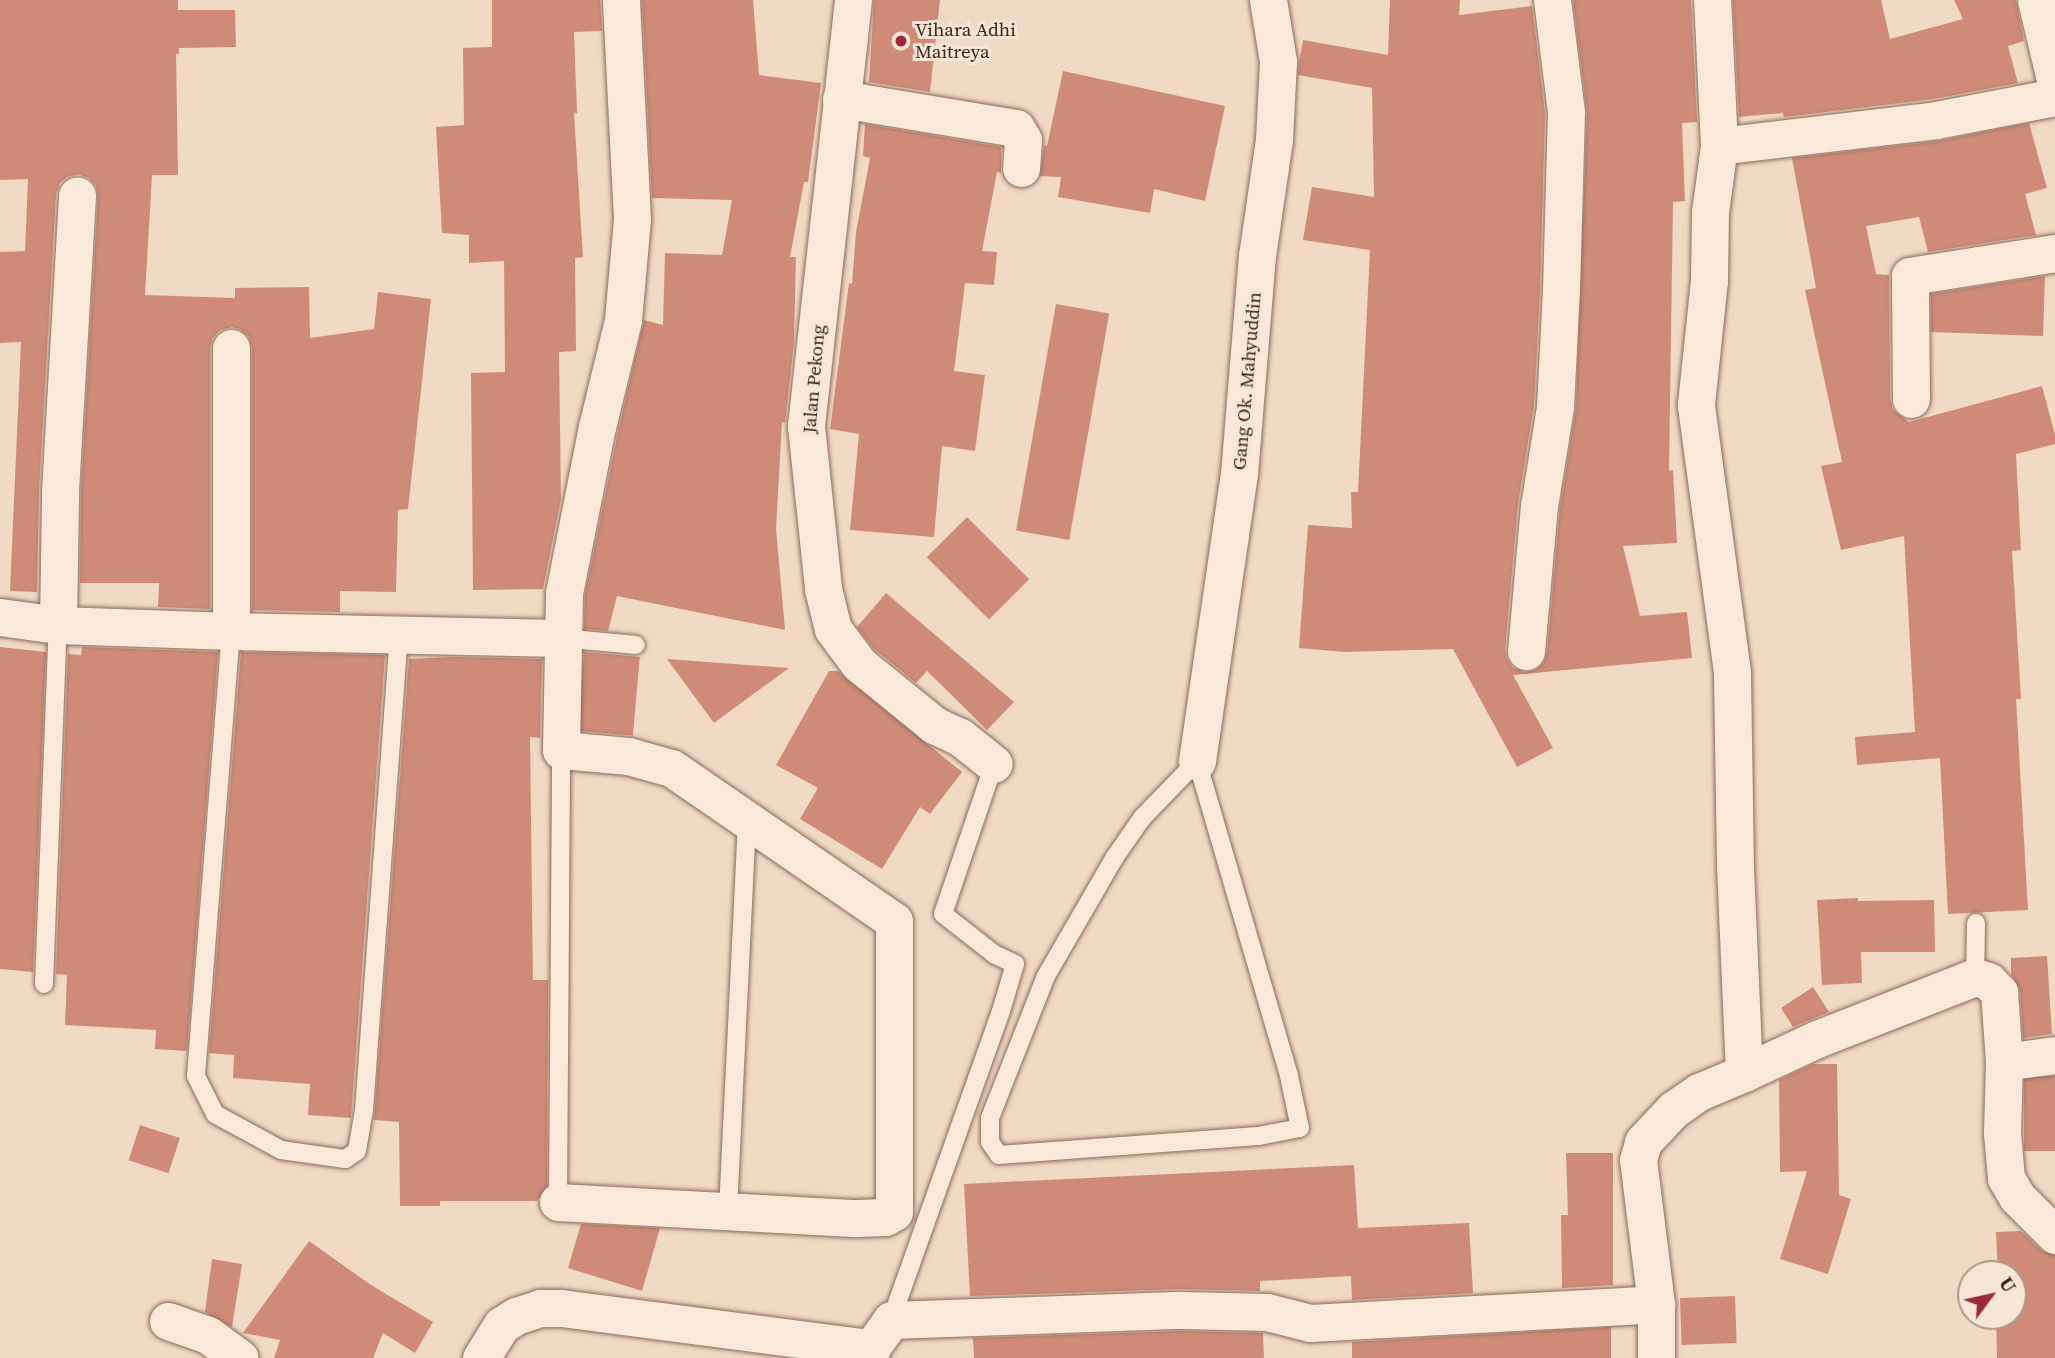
<!DOCTYPE html>
<style>
body{margin:0}
#map{position:relative;width:2055px;height:1358px;overflow:hidden;background:#f0dac4;font-family:"Source Serif 4",serif}
div>[style]{position:absolute}
[style*='--x']{left:calc(var(--x)*1px);top:calc(var(--y)*1px);width:calc(var(--w)*1px);rotate:calc(var(--a)*1deg)}
.building>*{inset:0;background:#d08b78;transform-origin:0 0}
.roads{filter:drop-shadow(0 0 2px #8c6a59) drop-shadow(0 0 2px #8c6a59)}
.service>*{height:18px;margin:-9px;padding:0 9px;transform-origin:9px;border-radius:9px;background:#fae9d8}
.minor>*{height:37px;margin:-18.5px;padding:0 18.5px;transform-origin:18.5px;border-radius:18.5px;background:#fae9d8}
.dots>*{width:19px;height:19px;translate:-50% -50%;box-sizing:border-box;border:4px solid #f7e6d4;border-radius:50%}
span{translate:-50% -50%;white-space:nowrap;text-align:center;line-height:1.15;-webkit-text-stroke:6px #f7e6d4;paint-order:stroke}
.poi-label{font-size:19px;color:#3b261e}
.left{translate:0 -50%;text-align:left}
.street-label{font-size:19px;color:#3b261e}
.north{position:absolute;left:1957px;top:1260px;width:70px;height:70px;box-sizing:border-box;background:#f7e6d4;border:2px solid #ac998b;border-radius:50%;rotate:57deg;font-size:19px;font-weight:700;line-height:28px;text-align:center;color:#3b261e}
.north::after{content:'';display:block;margin:auto;width:24px;height:32px;background:#9e273f;clip-path:polygon(50% 0,100% 100%,50% 72%,0 100%)}
</style>
<div id="map">
<div class="building">
<div style="clip-path:polygon(0 0,178px 0,178px 10px,235px 10px,236px 47px,179px 48px,179px 54px,176px 54px,178px 175px,152px 175px,145px 295px,235px 298px,235px 288px,309px 287px,310px 338px,374px 329px,378px 292px,431px 299px,408px 509px,398px 510px,396px 592px,340px 591px,340px 612px,252px 610px,252px 348px,249px 337px,241px 330px,232px 327px,220px 330px,213px 338px,210px 348px,210px 609px,158px 607px,159px 583px,80px 583px,81px 492px,98px 196px,96px 186px,89px 178px,78px 174px,67px 177px,60px 183px,56px 194px,39px 490px,37px 592px,10px 591px,21px 342px,0 343px,0 252px,25px 251px,28px 179px,0 180px)"></div>
<div style="clip-path:polygon(492px 0,600px 0,602px 31px,574px 32px,577px 113px,574px 113px,583px 257px,575px 258px,576px 351px,559px 352px,561px 499px,543px 589px,473px 590px,471px 373px,505px 372px,504px 261px,469px 263px,469px 235px,442px 233px,436px 127px,464px 125px,463px 48px,492px 47px)"></div>
<div style="clip-path:polygon(642px 0,753px 0,759px 75px,821px 83px,808px 182px,804px 182px,790px 257px,796px 257px,794px 342px,785px 423px,782px 422px,776px 529px,785px 630px,617px 596px,608px 631px,584px 629px,585px 595px,618px 432px,644px 320px,663px 325px,665px 253px,722px 255px,732px 200px,652px 198px)"></div>
<div style="clip-path:polygon(874px 0,940px 0,930px 92px,869px 82px)"></div>
<div style="clip-path:polygon(1390px 0,1460px 0,1459px 15px,1532px 6px,1545px 113px,1540px 289px,1534px 405px,1518px 504px,1505px 649px,1507px 659px,1513px 668px,1525px 672px,1535px 670px,1543px 664px,1547px 653px,1560px 509px,1576px 408px,1587px 112px,1573px 0,1691px 0,1697px 122px,1682px 123px,1685px 201px,1673px 202px,1669px 471px,1673px 470px,1677px 543px,1623px 546px,1640px 616px,1687px 612px,1692px 658px,1513px 675px,1553px 748px,1517px 767px,1453px 649px,1344px 652px,1299px 648px,1308px 525px,1352px 528px,1351px 492px,1358px 492px,1370px 250px,1303px 240px,1312px 187px,1374px 197px,1372px 88px,1298px 75px,1299px 63px,1303px 40px,1388px 55px)"></div>
<div style="clip-path:polygon(1733px 0,1881px 0,1890px 39px,1963px 19px,1954px 0,2016px 0,2024px 41px,2008px 46px,2018px 83px,1933px 99px,1784px 117px,1783px 113px,1739px 117px)"></div>
<div style="clip-path:polygon(1063px 71px,1225px 106px,1205px 201px,1154px 189px,1150px 213px,1058px 197px,1061px 177px,1040px 176px,1044px 145px,1047px 146px)"></div>
<div style="clip-path:polygon(2029px 123px,2047px 188px,2025px 194px,2036px 235px,1928px 252px,1919px 217px,1866px 226px,1876px 274px,1889px 275px,1890px 399px,1893px 410px,1909px 422px,2042px 386px,2055px 435px,2055px 444px,2016px 454px,2021px 550px,2012px 551px,2021px 699px,2016px 699px,2028px 910px,1948px 914px,1940px 758px,1857px 765px,1855px 737px,1915px 732px,1904px 536px,1841px 550px,1821px 466px,1842px 462px,1805px 290px,1816px 288px,1792px 158px,1938px 141px)"></div>
<div style="clip-path:polygon(865px 124px,1001px 147px,1001px 173px,997px 172px,982px 251px,997px 252px,994px 285px,965px 283px,954px 371px,985px 375px,975px 451px,942px 446px,934px 537px,850px 530px,859px 434px,830px 429px,849px 283px,852px 284px,856px 232px,870px 158px,863px 156px)"></div>
<div style="clip-path:polygon(2045px 276px,2043px 336px,1931px 332px,1931px 294px)"></div>
<div style="left:1056px;top:304px;width:54px;height:230px;rotate:10deg"></div>
<div style="left:967px;top:517px;width:88px;height:57px;rotate:45deg"></div>
<div style="clip-path:polygon(886px 593px,1014px 702px,987px 730px,927px 671px,916px 683px,874px 649px,857px 627px)"></div>
<div style="clip-path:polygon(0 647px,46px 652px,33px 972px,0 969px)"></div>
<div style="clip-path:polygon(82px 647px,218px 652px,187px 1051px,155px 1049px,156px 1030px,65px 1025px,67px 975px,56px 974px,68px 654px,81px 655px)"></div>
<div style="clip-path:polygon(241px 652px,385px 655px,351px 1118px,308px 1115px,310px 1084px,233px 1078px,234px 1055px,209px 1053px)"></div>
<div style="left:584px;top:652px;width:56px;height:79px;rotate:5deg"></div>
<div style="clip-path:polygon(454px 657px,542px 659px,540px 738px,530px 737px,533px 980px,548px 980px,547px 1185px,537px 1201px,440px 1201px,440px 1206px,400px 1206px,399px 1122px,374px 1120px,409px 659px)"></div>
<div style="clip-path:polygon(667px 659px,789px 668px,714px 723px)"></div>
<div style="clip-path:polygon(829px 671px,838px 671px,962px 772px,930px 814px,920px 807px,882px 869px,800px 819px,818px 788px,776px 765px)"></div>
<div style="clip-path:polygon(1858px 898px,1858px 901px,1934px 900px,1935px 952px,1861px 952px,1862px 983px,1822px 985px,1817px 900px)"></div>
<div style="clip-path:polygon(2047px 956px,2052px 1034px,2023px 1038px,2020px 990px,2011px 975px,2011px 958px)"></div>
<div style="clip-path:polygon(1813px 987px,1829px 1012px,1793px 1027px,1781px 1008px)"></div>
<div style="clip-path:polygon(1813px 1064px,1837px 1064px,1839px 1195px,1851px 1199px,1828px 1274px,1780px 1259px,1807px 1171px,1780px 1172px,1779px 1080px)"></div>
<div style="left:2055px;top:1076px;width:75px;height:31px;rotate:90deg"></div>
<div style="left:140px;top:1125px;width:42px;height:37px;rotate:18deg"></div>
<div style="clip-path:polygon(1566px 1153px,1613px 1153px,1613px 1285px,1562px 1288px,1561px 1215px,1568px 1215px)"></div>
<div style="clip-path:polygon(1354px 1165px,1358px 1228px,1469px 1223px,1473px 1293px,1352px 1300px,1351px 1276px,1260px 1281px,1260px 1291px,1181px 1289px,970px 1296px,964px 1184px)"></div>
<div style="clip-path:polygon(581px 1224px,660px 1228px,642px 1291px,568px 1268px)"></div>
<div style="clip-path:polygon(2021px 1231px,2041px 1250px,2055px 1255px,2055px 1358px,1997px 1358px,1996px 1316px,2013px 1316px,2013px 1274px,1998px 1274px,1996px 1232px)"></div>
<div style="clip-path:polygon(309px 1241px,371px 1285px,433px 1322px,415px 1353px,383px 1333px,373px 1358px,274px 1358px,280px 1340px,243px 1333px)"></div>
<div style="clip-path:polygon(212px 1259px,242px 1264px,232px 1327px,205px 1312px)"></div>
<div style="left:1735px;top:1296px;width:47px;height:55px;rotate:88deg"></div>
<div style="clip-path:polygon(1611px 1327px,1611px 1358px,1352px 1358px,1352px 1342px)"></div>
<div style="clip-path:polygon(1182px 1331px,1263px 1333px,1264px 1358px,974px 1358px,973px 1338px)"></div>
</div>
<div class="roads">
<div class="service">
<div style="--x:231;--y:631;--w:446;--a:94.5"></div>
<div style="--x:196;--y:1076;--w:42;--a:63.4"></div>
<div style="--x:215;--y:1114;--w:75;--a:28.6"></div>
<div style="--x:281;--y:1150;--w:65;--a:8"></div>
<div style="--x:345;--y:1159;--w:14;--a:-34"></div>
<div style="--x:357;--y:1151;--w:42;--a:-80.3"></div>
<div style="--x:364;--y:1110;--w:476;--a:-85.8"></div>
<div style="--x:561;--y:638;--w:75;--a:5.3"></div>
<div style="--x:1197;--y:761;--w:328;--a:73.7"></div>
<div style="--x:1289;--y:1076;--w:53;--a:78.1"></div>
<div style="--x:1300;--y:1128;--w:43;--a:169.2"></div>
<div style="--x:1258;--y:1136;--w:260;--a:175.8"></div>
<div style="--x:999;--y:1155;--w:16;--a:-125"></div>
<div style="--x:990;--y:1142;--w:24;--a:-90"></div>
<div style="--x:990;--y:1118;--w:153;--a:-68.5"></div>
<div style="--x:1046;--y:976;--w:138;--a:-59.9"></div>
<div style="--x:1115;--y:857;--w:47;--a:-55.3"></div>
<div style="--x:1142;--y:818;--w:79;--a:-46"></div>
<div style="--x:1975;--y:977;--w:54;--a:-88.9"></div>
<div style="--x:44;--y:984;--w:359;--a:-87.8"></div>
<div style="--x:558;--y:1202;--w:452;--a:-89.6"></div>
<div style="--x:728;--y:1210;--w:391;--a:-87.2"></div>
<div style="--x:891;--y:1320;--w:328;--a:-70.4"></div>
<div style="--x:1001;--y:1011;--w:49;--a:-73.4"></div>
<div style="--x:1015;--y:964;--w:23;--a:-155"></div>
<div style="--x:994;--y:954;--w:65;--a:-141.9"></div>
<div style="--x:943;--y:914;--w:158;--a:-71.2"></div>
</div>
<div class="minor">
<div style="--x:853;--y:0;--w:429;--a:96.3"></div>
<div style="--x:806;--y:426;--w:164;--a:84"></div>
<div style="--x:823;--y:589;--w:41;--a:76"></div>
<div style="--x:833;--y:629;--w:44;--a:53.4"></div>
<div style="--x:859;--y:664;--w:97;--a:39.1"></div>
<div style="--x:934;--y:725;--w:29;--a:25"></div>
<div style="--x:960;--y:737;--w:43;--a:38.5"></div>
<div style="--x:2036;--y:0;--w:82;--a:76.6"></div>
<div style="--x:841;--y:99;--w:177;--a:9.4"></div>
<div style="--x:1016;--y:128;--w:14;--a:60"></div>
<div style="--x:1023;--y:140;--w:28;--a:94"></div>
<div style="--x:1719;--y:146;--w:219;--a:-6.8"></div>
<div style="--x:1936;--y:120;--w:121;--a:-10.9"></div>
<div style="--x:1911;--y:399;--w:123;--a:-90.5"></div>
<div style="--x:1910;--y:276;--w:147;--a:-9"></div>
<div style="--x:0;--y:617;--w:59;--a:7.9"></div>
<div style="--x:58;--y:625;--w:173;--a:2"></div>
<div style="--x:231;--y:631;--w:330;--a:1.2"></div>
<div style="--x:58;--y:625;--w:134;--a:-89.1"></div>
<div style="--x:60;--y:491;--w:296;--a:-86.7"></div>
<div style="--x:231;--y:631;--w:283;--a:-90"></div>
<div style="--x:1526;--y:651;--w:146;--a:-84.9"></div>
<div style="--x:1539;--y:506;--w:100;--a:-80.8"></div>
<div style="--x:1555;--y:407;--w:117;--a:-87.1"></div>
<div style="--x:1561;--y:290;--w:178;--a:-88.4"></div>
<div style="--x:1566;--y:112;--w:113;--a:-97.1"></div>
<div style="--x:1197;--y:761;--w:290;--a:-81.7"></div>
<div style="--x:1239;--y:474;--w:219;--a:-85.3"></div>
<div style="--x:1257;--y:256;--w:117;--a:-81.7"></div>
<div style="--x:1274;--y:140;--w:79;--a:-87.1"></div>
<div style="--x:1278;--y:61;--w:62;--a:-99.3"></div>
<div style="--x:2004;--y:1062;--w:51;--a:-7.8"></div>
<div style="--x:1744;--y:1073;--w:81;--a:-25"></div>
<div style="--x:1817;--y:1039;--w:170;--a:-21.4"></div>
<div style="--x:1975;--y:977;--w:14;--a:17"></div>
<div style="--x:1988;--y:981;--w:16;--a:45"></div>
<div style="--x:1999;--y:992;--w:70;--a:85.9"></div>
<div style="--x:2004;--y:1062;--w:71;--a:91.6"></div>
<div style="--x:2002;--y:1133;--w:45;--a:84.9"></div>
<div style="--x:2006;--y:1178;--w:22;--a:60"></div>
<div style="--x:2017;--y:1197;--w:54;--a:45"></div>
<div style="--x:558;--y:1202;--w:299;--a:3.1"></div>
<div style="--x:857;--y:1218;--w:28;--a:-2"></div>
<div style="--x:885;--y:1217;--w:10;--a:-29"></div>
<div style="--x:894;--y:1212;--w:291;--a:-90"></div>
<div style="--x:894;--y:921;--w:270;--a:-145.5"></div>
<div style="--x:671;--y:768;--w:45;--a:-164.4"></div>
<div style="--x:628;--y:756;--w:67;--a:-174.9"></div>
<div style="--x:561;--y:750;--w:157;--a:-88.9"></div>
<div style="--x:564;--y:593;--w:169;--a:-78.8"></div>
<div style="--x:597;--y:427;--w:110;--a:-76.3"></div>
<div style="--x:623;--y:320;--w:101;--a:-84.9"></div>
<div style="--x:632;--y:219;--w:219;--a:-92.9"></div>
<div style="--x:168;--y:1321;--w:42;--a:19.3"></div>
<div style="--x:208;--y:1335;--w:39;--a:36"></div>
<div style="--x:481;--y:1358;--w:39;--a:-58"></div>
<div style="--x:502;--y:1325;--w:17;--a:-33"></div>
<div style="--x:516;--y:1316;--w:25;--a:-18"></div>
<div style="--x:540;--y:1308;--w:21;--a:0"></div>
<div style="--x:561;--y:1308;--w:313;--a:7.4"></div>
<div style="--x:870;--y:1358;--w:10;--a:-84"></div>
<div style="--x:871;--y:1348;--w:34;--a:-54"></div>
<div style="--x:891;--y:1320;--w:291;--a:-2"></div>
<div style="--x:1182;--y:1310;--w:85;--a:1.3"></div>
<div style="--x:1267;--y:1312;--w:44;--a:14.3"></div>
<div style="--x:1310;--y:1323;--w:347;--a:-3.1"></div>
<div style="--x:1656;--y:1358;--w:54;--a:-90"></div>
<div style="--x:1656;--y:1304;--w:145;--a:-97.1"></div>
<div style="--x:1638;--y:1160;--w:19;--a:-74"></div>
<div style="--x:1643;--y:1142;--w:44;--a:-46.8"></div>
<div style="--x:1673;--y:1110;--w:32;--a:-35"></div>
<div style="--x:1699;--y:1092;--w:49;--a:-22.9"></div>
<div style="--x:1744;--y:1073;--w:207;--a:-92.5"></div>
<div style="--x:1735;--y:866;--w:194;--a:-90.9"></div>
<div style="--x:1732;--y:672;--w:270;--a:-97.7"></div>
<div style="--x:1696;--y:404;--w:124;--a:-84"></div>
<div style="--x:1709;--y:281;--w:69;--a:-89.2"></div>
<div style="--x:1710;--y:212;--w:67;--a:-82.2"></div>
<div style="--x:1719;--y:146;--w:146;--a:-92.7"></div>
</div>
</div>
<div class="dots">
<div style="left:901px;top:41px;background:#9e273f"></div>
</div>
<div class="poi-label">
<span class="left" style="left:915px;top:41px">Vihara Adhi<br>Maitreya</span>
</div>
<div class="street-label">
<span style="left:814px;top:379px;rotate:-85deg">Jalan Pekong</span>
<span style="left:1247px;top:381px;rotate:-85deg">Gang Ok. Mahyuddin</span>
</div>
<div class="north">U</div>
</div>
